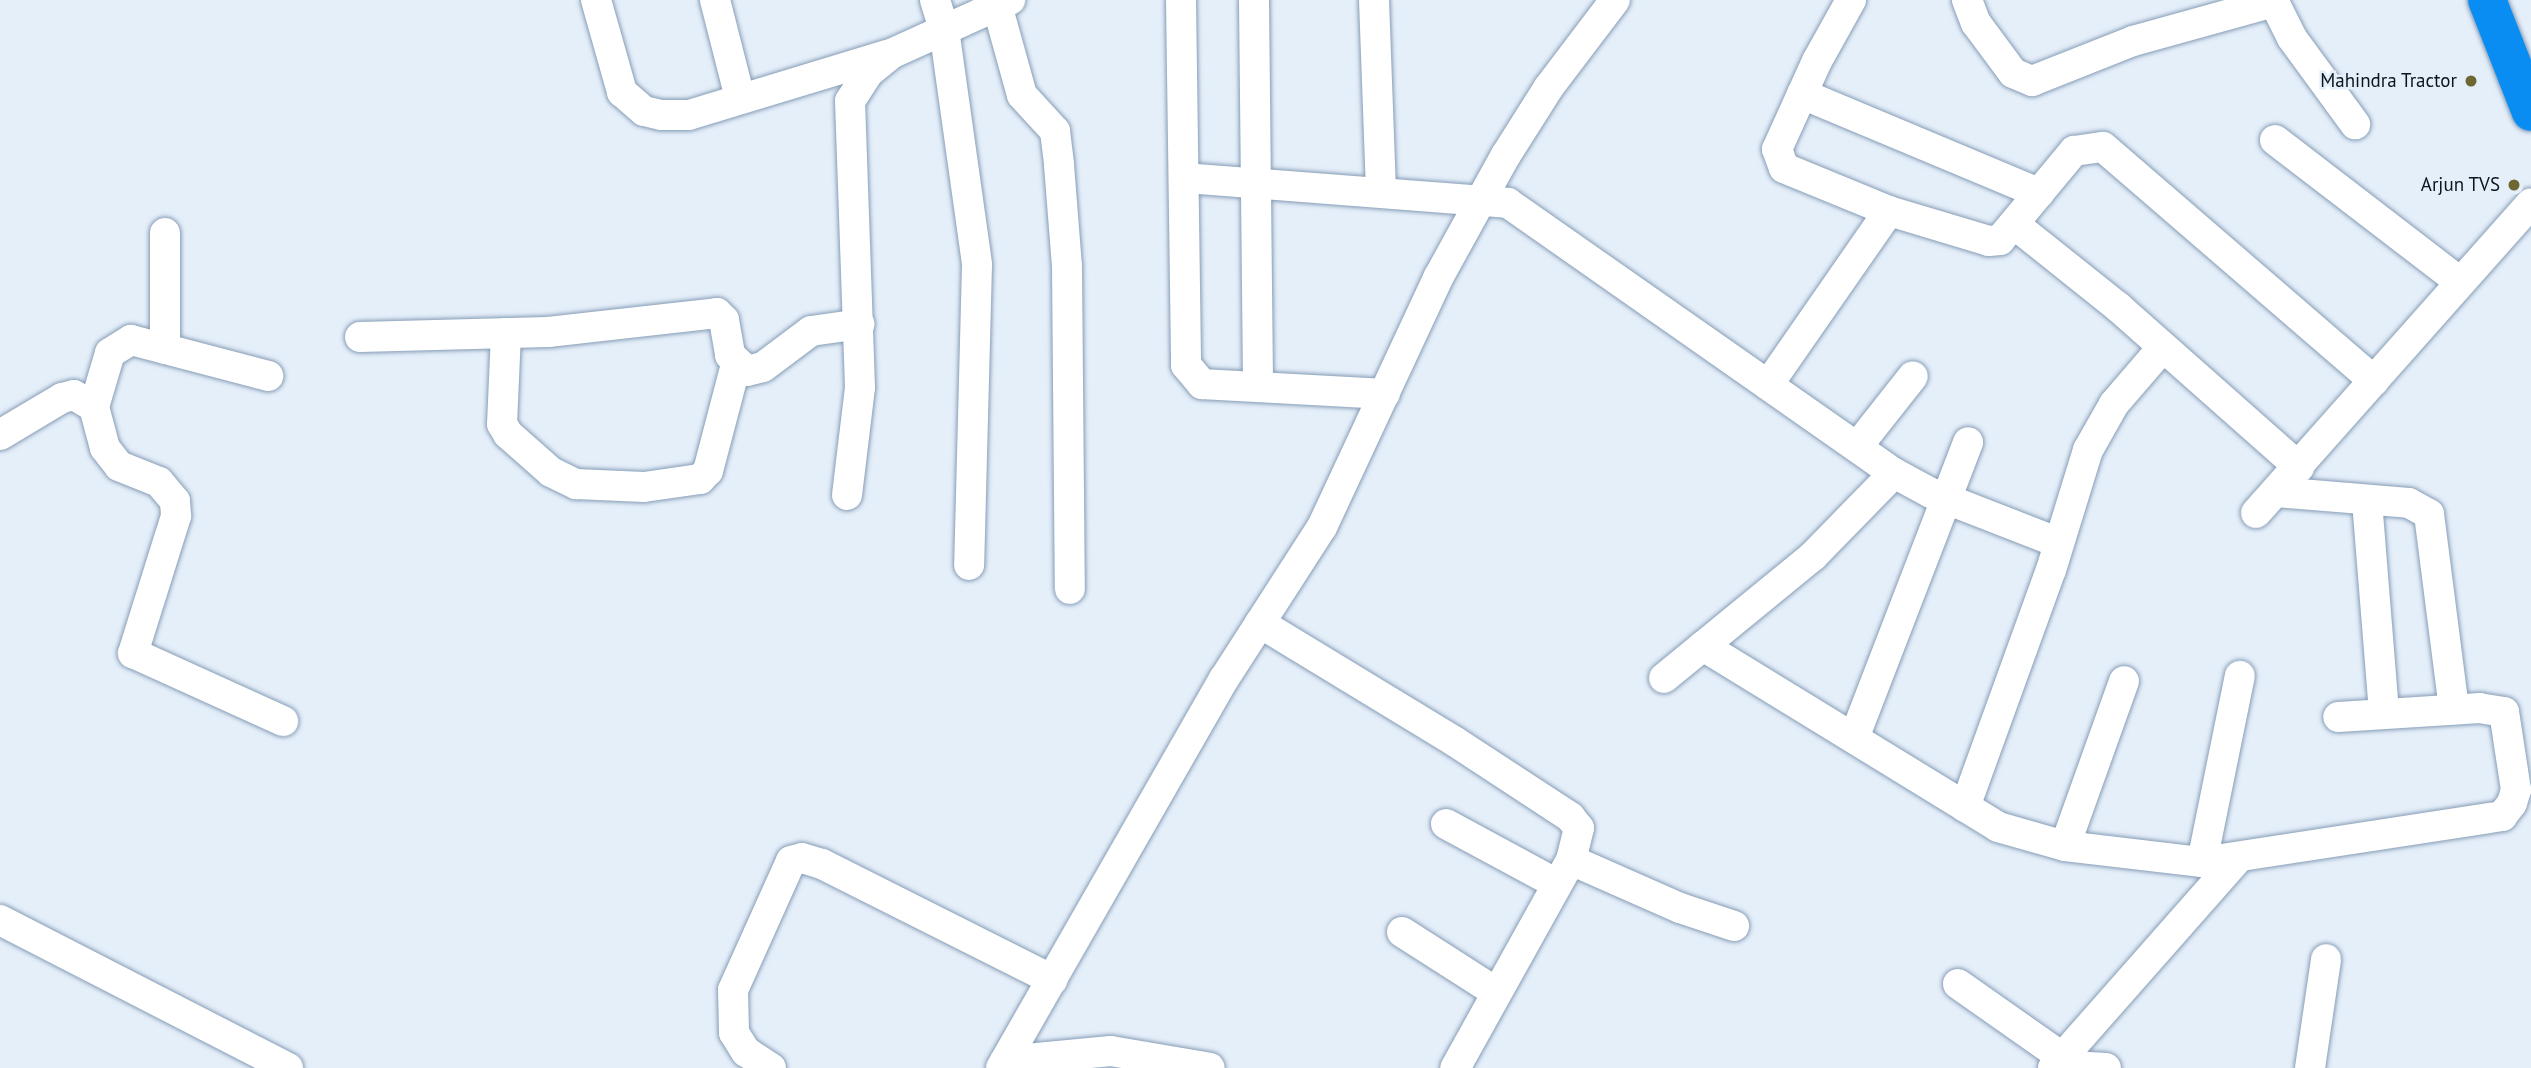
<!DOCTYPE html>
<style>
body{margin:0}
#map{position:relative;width:2531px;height:1068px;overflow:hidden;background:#e5effa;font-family:"PT Sans",sans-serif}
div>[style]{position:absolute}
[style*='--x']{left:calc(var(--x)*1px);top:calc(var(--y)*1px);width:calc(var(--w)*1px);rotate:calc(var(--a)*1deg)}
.roads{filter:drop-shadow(0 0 2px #869db6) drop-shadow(0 0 2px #869db6)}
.minor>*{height:30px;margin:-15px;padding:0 15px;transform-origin:15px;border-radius:15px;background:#fff}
.highway>*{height:38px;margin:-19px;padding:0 19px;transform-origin:19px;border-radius:19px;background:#098df2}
.dots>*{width:19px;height:19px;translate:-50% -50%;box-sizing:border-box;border:4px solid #e5effa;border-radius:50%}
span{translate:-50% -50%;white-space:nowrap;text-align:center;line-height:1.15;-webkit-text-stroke:5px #e5effa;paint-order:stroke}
.poi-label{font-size:19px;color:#0b141d}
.right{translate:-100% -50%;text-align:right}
</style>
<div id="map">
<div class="roads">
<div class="minor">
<div style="--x:596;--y:0;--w:96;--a:74.2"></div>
<div style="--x:622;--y:92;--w:29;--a:41"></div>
<div style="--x:644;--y:111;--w:18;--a:13"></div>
<div style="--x:662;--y:115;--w:27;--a:0"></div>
<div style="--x:689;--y:115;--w:207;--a:-16.9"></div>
<div style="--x:715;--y:0;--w:101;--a:75.7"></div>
<div style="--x:935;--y:0;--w:30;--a:73"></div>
<div style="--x:944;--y:29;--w:238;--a:82"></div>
<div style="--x:977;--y:265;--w:300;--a:91.5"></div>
<div style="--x:1181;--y:0;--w:365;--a:89.2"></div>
<div style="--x:1186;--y:365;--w:25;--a:50"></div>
<div style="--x:1202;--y:384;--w:183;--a:3.1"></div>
<div style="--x:1254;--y:0;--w:387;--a:89.4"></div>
<div style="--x:1374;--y:0;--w:190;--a:87.9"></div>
<div style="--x:1851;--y:0;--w:70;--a:119.1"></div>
<div style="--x:1817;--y:61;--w:97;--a:114.4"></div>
<div style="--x:1777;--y:149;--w:20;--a:70"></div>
<div style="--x:1784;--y:168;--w:113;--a:22.3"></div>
<div style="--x:1889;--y:211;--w:104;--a:16.7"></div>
<div style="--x:1989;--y:241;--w:11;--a:-5"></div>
<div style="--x:2000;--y:240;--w:116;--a:-50.3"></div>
<div style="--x:2074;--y:151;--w:29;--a:-8"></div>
<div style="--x:2103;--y:147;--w:358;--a:40.8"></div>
<div style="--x:1967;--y:0;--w:25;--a:69"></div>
<div style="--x:1976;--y:23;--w:62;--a:53.5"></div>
<div style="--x:2013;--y:73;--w:21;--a:23"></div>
<div style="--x:2032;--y:81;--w:109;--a:-21.6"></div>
<div style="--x:2133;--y:41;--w:146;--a:-15.5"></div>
<div style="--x:2273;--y:0;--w:42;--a:63.4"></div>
<div style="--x:2292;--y:38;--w:107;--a:53.8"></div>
<div style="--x:997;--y:5;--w:93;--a:74.5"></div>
<div style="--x:1022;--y:95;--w:49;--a:47.5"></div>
<div style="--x:1055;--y:131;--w:34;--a:83"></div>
<div style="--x:1059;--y:165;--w:101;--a:85.5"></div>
<div style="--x:1067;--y:266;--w:323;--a:89.5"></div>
<div style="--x:1802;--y:94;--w:257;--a:22.7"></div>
<div style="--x:2275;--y:140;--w:233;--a:37.5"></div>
<div style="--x:1185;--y:178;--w:324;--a:4.4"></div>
<div style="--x:1508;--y:203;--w:471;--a:35"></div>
<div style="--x:1894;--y:473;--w:42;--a:28.4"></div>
<div style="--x:1931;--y:493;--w:137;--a:21.3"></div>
<div style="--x:2014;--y:224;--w:133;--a:38.6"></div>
<div style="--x:2118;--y:307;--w:242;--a:41.5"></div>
<div style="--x:506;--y:333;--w:91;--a:92.5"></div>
<div style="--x:502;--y:424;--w:12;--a:59"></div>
<div style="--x:508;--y:434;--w:57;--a:41.5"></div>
<div style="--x:551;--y:472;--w:28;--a:26"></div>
<div style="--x:576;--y:484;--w:68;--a:2.5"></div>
<div style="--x:644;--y:487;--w:57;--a:-8.1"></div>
<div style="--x:700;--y:479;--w:11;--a:-45"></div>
<div style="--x:708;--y:471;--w:111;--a:-75.3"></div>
<div style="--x:360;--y:337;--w:188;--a:-1.5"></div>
<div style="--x:548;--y:332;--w:170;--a:-6.4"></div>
<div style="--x:717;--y:313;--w:10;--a:45"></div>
<div style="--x:724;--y:320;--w:36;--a:80"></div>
<div style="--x:730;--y:355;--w:23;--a:43"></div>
<div style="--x:747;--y:371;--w:16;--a:-14"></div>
<div style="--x:763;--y:367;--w:60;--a:-36.9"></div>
<div style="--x:811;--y:331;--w:49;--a:-8.1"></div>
<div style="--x:165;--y:349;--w:116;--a:-90"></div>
<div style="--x:1768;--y:385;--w:212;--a:-55.2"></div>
<div style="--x:94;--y:407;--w:56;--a:-73.5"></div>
<div style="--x:110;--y:353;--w:25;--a:-32"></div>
<div style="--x:131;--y:340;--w:142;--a:14.7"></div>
<div style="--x:0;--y:435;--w:72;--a:-30.8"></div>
<div style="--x:62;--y:398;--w:12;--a:-14"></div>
<div style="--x:74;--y:395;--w:23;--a:31"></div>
<div style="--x:94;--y:407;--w:42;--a:75"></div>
<div style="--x:105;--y:448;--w:23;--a:52"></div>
<div style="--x:119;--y:466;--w:43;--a:21.8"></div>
<div style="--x:159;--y:482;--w:25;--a:50"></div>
<div style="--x:175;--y:501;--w:15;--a:86"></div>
<div style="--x:176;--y:516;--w:144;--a:107.4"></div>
<div style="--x:133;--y:653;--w:165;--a:24.4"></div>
<div style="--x:1857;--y:447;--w:90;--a:-51.7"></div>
<div style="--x:2276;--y:492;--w:133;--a:4.7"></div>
<div style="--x:2409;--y:503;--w:23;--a:29"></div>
<div style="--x:2429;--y:514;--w:197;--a:82.7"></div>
<div style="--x:847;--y:495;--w:109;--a:-83.1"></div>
<div style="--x:860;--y:387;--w:286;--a:-92"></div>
<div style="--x:850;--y:101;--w:35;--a:-57"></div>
<div style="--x:869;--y:72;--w:28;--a:-39"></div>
<div style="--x:891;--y:54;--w:131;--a:-24.4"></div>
<div style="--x:2367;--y:501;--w:212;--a:85.4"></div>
<div style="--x:2256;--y:513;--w:414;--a:-48.4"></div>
<div style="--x:1260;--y:623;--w:227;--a:31.3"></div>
<div style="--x:1454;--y:741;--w:139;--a:33.2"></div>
<div style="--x:1570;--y:817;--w:14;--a:51"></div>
<div style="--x:1579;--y:828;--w:33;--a:104"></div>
<div style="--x:1571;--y:860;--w:238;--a:119.1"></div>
<div style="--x:1703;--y:646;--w:346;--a:31.5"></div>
<div style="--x:1998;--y:827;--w:70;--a:15.8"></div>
<div style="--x:2065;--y:846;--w:138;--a:6.7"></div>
<div style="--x:2202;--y:862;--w:304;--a:-8.7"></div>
<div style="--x:2502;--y:816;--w:16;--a:-52"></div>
<div style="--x:2512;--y:803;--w:14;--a:-73"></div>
<div style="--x:2516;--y:790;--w:79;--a:-98.7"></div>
<div style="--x:2504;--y:712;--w:24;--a:-171"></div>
<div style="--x:2480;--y:708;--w:142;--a:176.4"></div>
<div style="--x:1664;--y:678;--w:193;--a:-39.3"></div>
<div style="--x:1813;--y:556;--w:116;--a:-45.7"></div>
<div style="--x:1854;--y:738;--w:317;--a:-68.9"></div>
<div style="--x:1965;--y:807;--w:252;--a:-70.1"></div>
<div style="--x:2051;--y:570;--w:126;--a:-72.9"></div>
<div style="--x:2088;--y:450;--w:53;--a:-60.5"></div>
<div style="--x:2114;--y:404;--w:75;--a:-49.3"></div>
<div style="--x:1446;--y:824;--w:126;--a:28.4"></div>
<div style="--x:2065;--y:846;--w:175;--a:-70.3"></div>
<div style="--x:1571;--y:860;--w:119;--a:23.8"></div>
<div style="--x:1680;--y:908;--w:57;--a:18.4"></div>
<div style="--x:2202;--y:862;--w:190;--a:-78.5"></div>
<div style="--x:0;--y:920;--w:324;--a:27.2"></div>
<div style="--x:1402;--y:932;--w:112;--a:32.6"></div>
<div style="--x:1958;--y:984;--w:127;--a:35.1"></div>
<div style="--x:1005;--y:1061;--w:106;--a:-5.4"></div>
<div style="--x:1111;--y:1051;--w:100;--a:9.7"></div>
<div style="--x:2055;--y:1065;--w:51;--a:3.4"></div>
<div style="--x:771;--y:1068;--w:30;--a:-147"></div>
<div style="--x:746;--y:1052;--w:22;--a:-122"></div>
<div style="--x:734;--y:1033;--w:43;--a:-91.3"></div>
<div style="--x:733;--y:990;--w:141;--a:-65.8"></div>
<div style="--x:791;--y:861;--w:11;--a:-15"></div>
<div style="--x:802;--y:858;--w:21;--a:17"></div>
<div style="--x:822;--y:864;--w:258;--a:26.7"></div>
<div style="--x:1001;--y:1068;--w:448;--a:-60.2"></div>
<div style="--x:1224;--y:679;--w:181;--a:-57.2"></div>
<div style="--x:1322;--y:527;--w:275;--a:-65"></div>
<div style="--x:1438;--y:278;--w:141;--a:-61.1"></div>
<div style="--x:1506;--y:155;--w:80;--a:-57.7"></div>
<div style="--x:1549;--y:87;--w:109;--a:-52.8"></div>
<div style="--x:2053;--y:1068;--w:280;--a:-48.6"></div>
<div style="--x:2310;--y:1068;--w:110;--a:-81.6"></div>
</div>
<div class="highway">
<div style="--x:2487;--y:0;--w:120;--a:68.6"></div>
</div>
</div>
<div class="dots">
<div style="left:2471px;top:81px;background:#6f6733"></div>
<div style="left:2514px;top:185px;background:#6f6733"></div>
</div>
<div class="poi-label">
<span class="right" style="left:2457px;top:81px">Mahindra Tractor</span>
<span class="right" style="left:2500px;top:185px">Arjun TVS</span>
</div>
</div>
